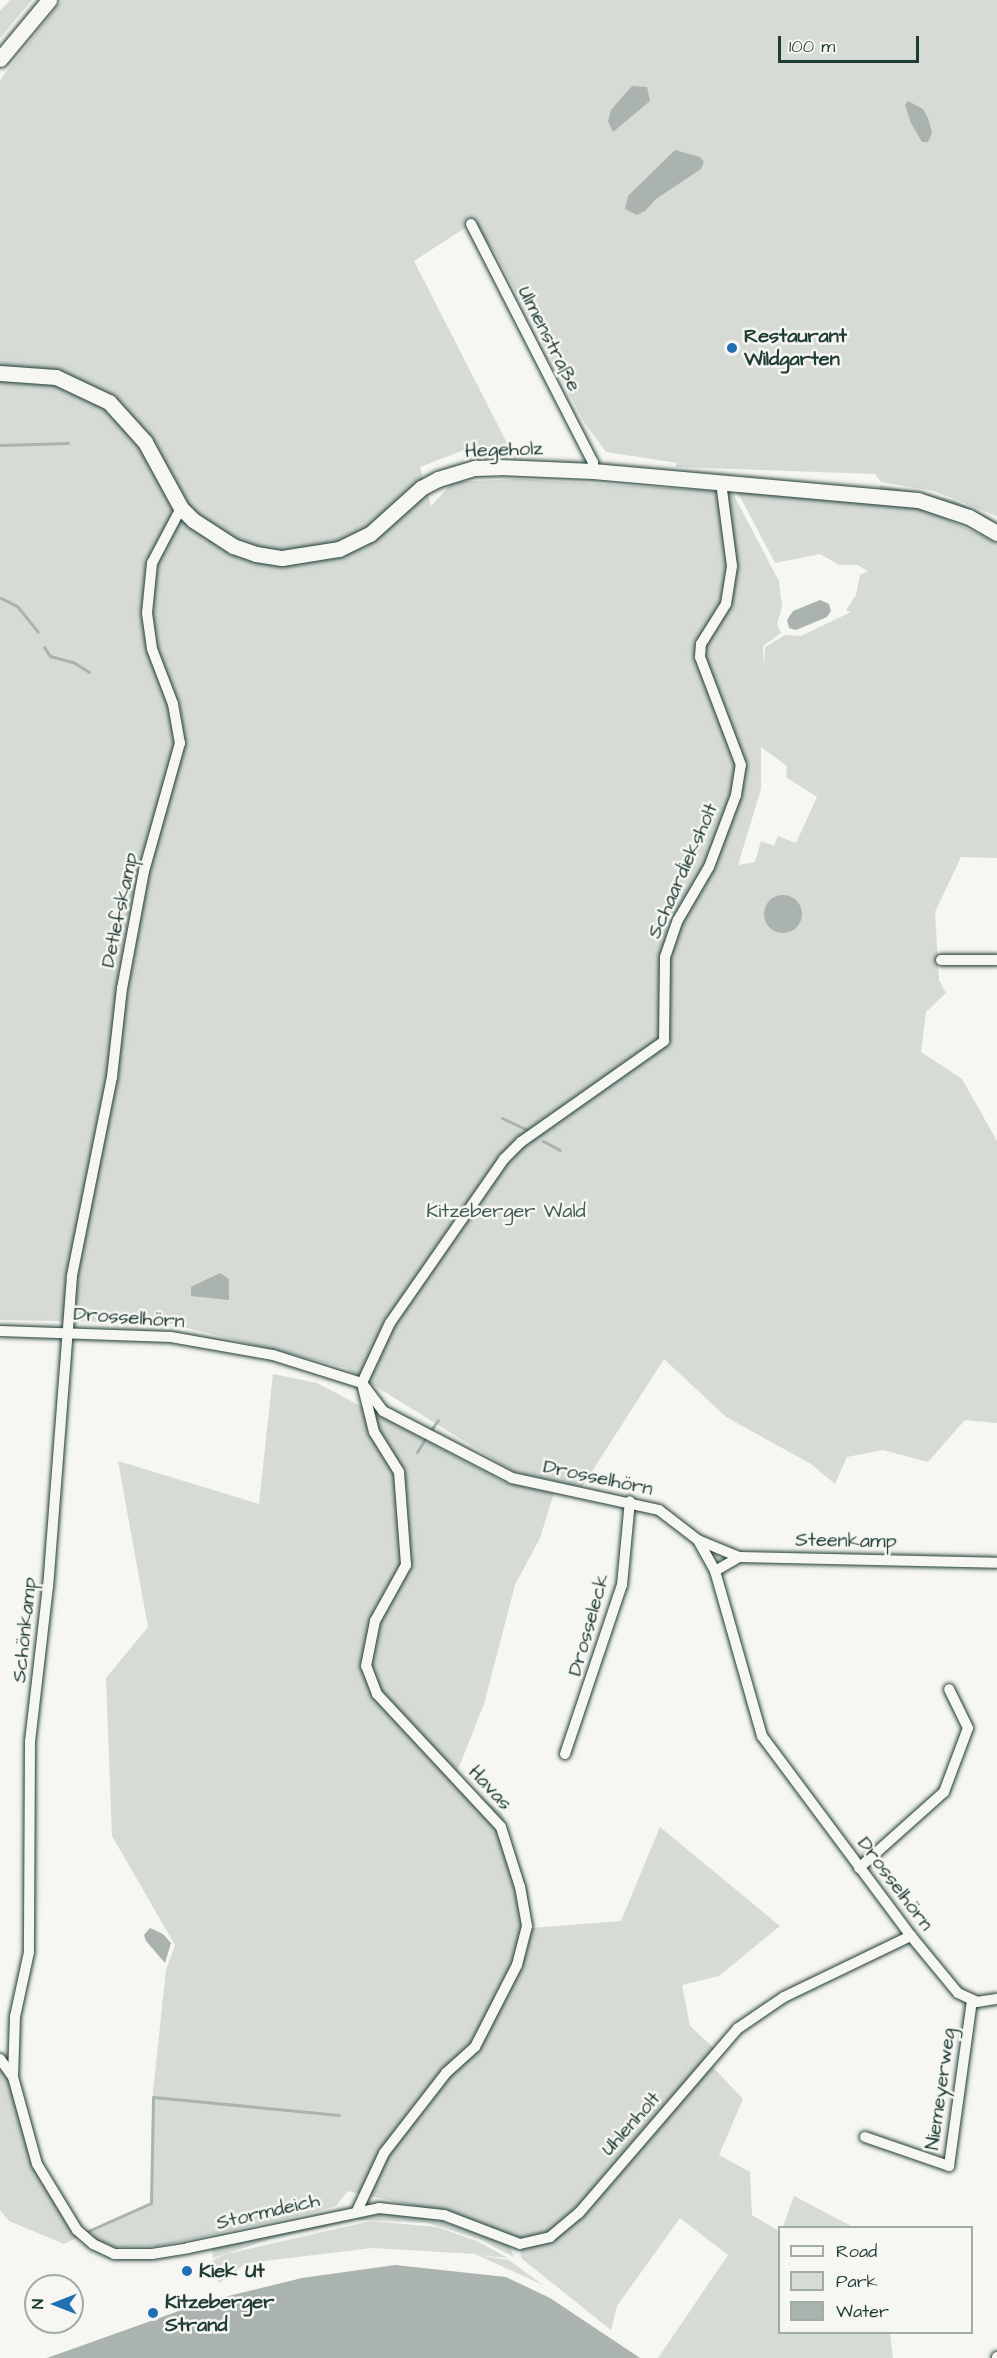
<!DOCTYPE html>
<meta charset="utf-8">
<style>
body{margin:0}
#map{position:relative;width:997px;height:2358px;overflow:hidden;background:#f6f6f2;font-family:"Architects Daughter",sans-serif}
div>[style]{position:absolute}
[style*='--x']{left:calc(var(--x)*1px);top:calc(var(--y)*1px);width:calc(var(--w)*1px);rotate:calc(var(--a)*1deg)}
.green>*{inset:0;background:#d6dbd6}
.water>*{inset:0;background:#aab3ae}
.round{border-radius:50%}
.stream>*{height:3px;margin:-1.5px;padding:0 1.5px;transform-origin:1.5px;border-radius:1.5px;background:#aab3ae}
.roads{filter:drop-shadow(0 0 2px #1f3d34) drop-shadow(0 0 2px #1f3d34)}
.street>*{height:10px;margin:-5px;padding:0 5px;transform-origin:5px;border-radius:5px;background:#f6f6f2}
.secondary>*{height:15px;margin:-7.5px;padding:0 7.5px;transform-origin:7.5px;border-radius:7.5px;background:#f6f6f2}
.dots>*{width:16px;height:16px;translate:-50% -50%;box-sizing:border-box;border:3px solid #f6f6f2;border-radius:50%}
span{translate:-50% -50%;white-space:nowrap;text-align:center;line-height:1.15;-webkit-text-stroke:5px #f6f6f2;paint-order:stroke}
.poi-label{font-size:20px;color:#1f3d34;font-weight:700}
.left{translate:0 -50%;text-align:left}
.street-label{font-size:20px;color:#1f3d34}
.park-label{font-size:20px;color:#445d54}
.legend{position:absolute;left:778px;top:2226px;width:195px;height:108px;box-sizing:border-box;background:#f6f6f2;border:2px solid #a0aca6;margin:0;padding:8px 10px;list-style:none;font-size:18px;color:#1f3d34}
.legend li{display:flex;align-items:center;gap:12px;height:30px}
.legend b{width:30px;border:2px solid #a0aca6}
.north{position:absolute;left:24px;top:2274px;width:60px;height:60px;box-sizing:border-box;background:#f6f6f2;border:2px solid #a0aca6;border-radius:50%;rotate:270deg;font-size:16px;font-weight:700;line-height:24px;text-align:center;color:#1f3d34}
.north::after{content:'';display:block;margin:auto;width:21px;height:27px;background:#1f6fb2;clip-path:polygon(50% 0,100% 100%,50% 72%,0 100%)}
.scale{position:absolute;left:778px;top:36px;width:141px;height:27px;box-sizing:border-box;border:3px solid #1f3d34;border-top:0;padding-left:8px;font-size:18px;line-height:21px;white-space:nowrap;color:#1f3d34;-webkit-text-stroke:4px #f6f6f2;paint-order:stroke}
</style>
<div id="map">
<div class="green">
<div style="clip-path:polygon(10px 0,32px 0,0 38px,0 11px)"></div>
<div style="clip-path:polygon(evenodd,62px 0,997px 0,997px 516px,934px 491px,881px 482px,875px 474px,675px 467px,677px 463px,606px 452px,584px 422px,495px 252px,471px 224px,414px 261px,509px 447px,472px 447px,420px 467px,431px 506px,453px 482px,519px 479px,732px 492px,779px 581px,782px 607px,777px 624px,781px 633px,763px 646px,764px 668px,765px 647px,785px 635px,801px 636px,851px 612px,846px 610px,856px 595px,860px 575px,868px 571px,858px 565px,839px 565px,820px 554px,775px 563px,737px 491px,919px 506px,997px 543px,997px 858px,961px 857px,935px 912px,939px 980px,946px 993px,926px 1012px,921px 1052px,962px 1079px,997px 1141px,997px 1423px,965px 1420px,928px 1462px,883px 1450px,847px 1457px,835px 1484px,811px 1464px,726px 1417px,664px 1359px,582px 1487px,514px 1472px,346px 1368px,167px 1323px,0 1320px,0 80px,62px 0,761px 747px,787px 766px,786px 777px,817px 797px,796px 843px,778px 836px,774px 846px,761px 841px,755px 862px,738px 865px,761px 789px,761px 747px)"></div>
<div style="clip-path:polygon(880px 485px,954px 500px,997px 522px,879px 490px)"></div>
<div style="clip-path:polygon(273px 1374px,317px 1383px,506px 1483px,554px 1493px,540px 1538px,515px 1585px,484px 1704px,455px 1777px,502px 1813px,528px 1891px,531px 1928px,621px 1921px,660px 1827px,780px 1926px,719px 1976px,682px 1985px,690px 2026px,716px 2050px,709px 2063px,743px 2099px,719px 2155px,750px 2172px,752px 2215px,779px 2231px,780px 2332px,890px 2333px,893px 2358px,658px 2358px,728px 2255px,680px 2218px,617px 2306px,611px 2330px,521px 2258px,520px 2240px,444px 2212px,348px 2191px,336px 2206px,316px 2212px,159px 2246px,106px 2247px,86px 2232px,151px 2203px,153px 2092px,166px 1970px,175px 1945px,112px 1836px,106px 1678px,148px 1627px,118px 1461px,259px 1504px)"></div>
<div style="clip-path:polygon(0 2067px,9px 2079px,27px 2144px,78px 2237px,64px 2244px,9px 2221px,0 2210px)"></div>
<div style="clip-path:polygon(794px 2196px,853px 2227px,783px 2227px)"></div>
<div style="clip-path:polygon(384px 2214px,435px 2219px,509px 2245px,514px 2257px,481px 2240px,428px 2223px,356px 2220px,357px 2216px)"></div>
<div style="clip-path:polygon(354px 2216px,353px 2221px,271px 2239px,213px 2258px,212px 2248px)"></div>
<div style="clip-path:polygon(371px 2221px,437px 2227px,477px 2241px,508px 2258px,477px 2255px,509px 2260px,543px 2285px,475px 2254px,372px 2248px,247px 2263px,219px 2283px,216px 2274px,213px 2260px,226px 2254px)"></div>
</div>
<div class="water">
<div style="clip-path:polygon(632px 86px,647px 87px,650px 101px,613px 132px,608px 121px,611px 110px)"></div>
<div style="clip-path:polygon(908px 101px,923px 109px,928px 118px,932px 133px,928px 142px,922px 142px,911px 123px,905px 105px)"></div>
<div style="clip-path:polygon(675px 150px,700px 157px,704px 162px,701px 169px,656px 199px,645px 211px,637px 215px,625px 209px,628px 196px)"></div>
<div style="clip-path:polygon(820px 600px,829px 604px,831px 611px,827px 617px,796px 630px,789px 628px,787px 620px,793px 611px)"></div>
<div class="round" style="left:764px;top:895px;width:38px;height:38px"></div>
<div style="clip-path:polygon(220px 1273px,229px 1279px,229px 1300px,191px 1296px,191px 1287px)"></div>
<div style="clip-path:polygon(150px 1928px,163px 1934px,171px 1943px,165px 1963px,146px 1941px,144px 1935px)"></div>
<div style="clip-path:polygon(395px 2265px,506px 2277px,550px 2298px,640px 2358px,47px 2358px,204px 2302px,302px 2278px)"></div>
</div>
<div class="stream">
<div style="--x:0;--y:445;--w:68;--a:-1.7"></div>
<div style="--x:1;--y:598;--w:18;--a:27"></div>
<div style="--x:17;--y:606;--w:33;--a:51"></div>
<div style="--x:44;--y:647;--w:11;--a:56"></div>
<div style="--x:50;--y:656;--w:24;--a:15"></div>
<div style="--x:73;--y:662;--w:19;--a:32"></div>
<div style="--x:502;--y:1118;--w:29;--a:25"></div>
<div style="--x:543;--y:1141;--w:19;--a:28"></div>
<div style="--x:431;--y:1430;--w:12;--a:-55"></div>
<div style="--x:417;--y:1452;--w:15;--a:-58"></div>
<div style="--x:86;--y:2232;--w:71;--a:-24"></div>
<div style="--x:151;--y:2203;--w:106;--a:-88.9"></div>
<div style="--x:153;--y:2097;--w:187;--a:5.5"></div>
</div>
<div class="roads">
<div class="street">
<div style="--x:471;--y:224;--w:267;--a:62.9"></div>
<div style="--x:593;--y:462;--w:9;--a:90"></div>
<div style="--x:181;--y:508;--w:62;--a:117.8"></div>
<div style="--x:152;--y:563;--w:50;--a:95.7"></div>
<div style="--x:147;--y:613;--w:36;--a:82"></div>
<div style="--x:152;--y:649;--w:59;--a:69.1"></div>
<div style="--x:173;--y:704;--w:40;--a:80"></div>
<div style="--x:180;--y:743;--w:133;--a:105.7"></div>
<div style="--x:144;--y:871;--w:119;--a:100.6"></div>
<div style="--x:122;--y:988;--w:90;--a:96.4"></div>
<div style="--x:112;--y:1077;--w:203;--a:101.4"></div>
<div style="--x:72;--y:1276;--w:311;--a:94.4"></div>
<div style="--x:48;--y:1586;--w:157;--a:96.6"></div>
<div style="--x:30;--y:1742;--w:210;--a:90.3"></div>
<div style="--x:29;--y:1952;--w:66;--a:102.2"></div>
<div style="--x:15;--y:2017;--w:60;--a:91.9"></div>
<div style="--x:13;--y:2077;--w:90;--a:74.6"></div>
<div style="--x:37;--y:2164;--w:77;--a:58.8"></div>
<div style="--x:77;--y:2230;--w:21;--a:41"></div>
<div style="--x:93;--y:2244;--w:23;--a:25"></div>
<div style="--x:114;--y:2254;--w:38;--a:0"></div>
<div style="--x:152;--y:2254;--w:36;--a:-9"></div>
<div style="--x:188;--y:2248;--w:195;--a:-11.8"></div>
<div style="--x:379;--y:2208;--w:65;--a:6.1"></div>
<div style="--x:444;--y:2215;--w:81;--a:20.9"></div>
<div style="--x:520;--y:2244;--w:31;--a:-13"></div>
<div style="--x:550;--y:2237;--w:38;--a:-40"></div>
<div style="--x:579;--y:2213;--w:243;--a:-49.3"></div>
<div style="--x:737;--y:2029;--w:57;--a:-34.2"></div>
<div style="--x:784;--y:1997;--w:141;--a:-25.7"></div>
<div style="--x:941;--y:960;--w:56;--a:0"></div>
<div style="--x:0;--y:1331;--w:171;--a:2"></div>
<div style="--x:171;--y:1337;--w:104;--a:10"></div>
<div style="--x:273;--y:1355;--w:93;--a:17.5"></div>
<div style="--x:362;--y:1383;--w:35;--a:53"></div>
<div style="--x:383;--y:1411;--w:145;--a:27.4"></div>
<div style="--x:512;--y:1478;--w:150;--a:12.3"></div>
<div style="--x:659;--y:1510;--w:49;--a:37.6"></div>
<div style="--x:698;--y:1540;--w:35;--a:61"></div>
<div style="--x:715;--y:1571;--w:172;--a:74.1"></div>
<div style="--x:762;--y:1736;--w:249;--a:53.3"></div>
<div style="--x:911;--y:1936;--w:74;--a:50.5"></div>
<div style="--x:958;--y:1993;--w:21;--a:25"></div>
<div style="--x:977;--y:2002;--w:20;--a:-9"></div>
<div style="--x:698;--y:1540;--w:44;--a:22.5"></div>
<div style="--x:739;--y:1557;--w:258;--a:1.3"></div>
<div style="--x:715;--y:1571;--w:28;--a:-30"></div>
<div style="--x:565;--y:1754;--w:178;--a:-71.4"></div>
<div style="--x:622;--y:1585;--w:84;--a:-84.6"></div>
<div style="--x:859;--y:1868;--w:114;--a:-41.8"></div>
<div style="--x:944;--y:1792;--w:68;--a:-69.4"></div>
<div style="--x:968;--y:1728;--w:43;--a:-116"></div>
<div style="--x:0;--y:2059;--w:22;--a:54"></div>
<div style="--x:865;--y:2137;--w:89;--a:19"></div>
<div style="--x:949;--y:2166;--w:167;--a:-82.1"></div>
<div style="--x:357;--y:2211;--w:64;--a:-65"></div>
<div style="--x:384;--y:2153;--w:101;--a:-52.2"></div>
<div style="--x:446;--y:2073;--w:39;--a:-42"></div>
<div style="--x:475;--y:2047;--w:92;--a:-62.9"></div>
<div style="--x:517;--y:1965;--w:40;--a:-75.6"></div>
<div style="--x:527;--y:1926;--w:40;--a:-100"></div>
<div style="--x:520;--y:1887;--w:63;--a:-107.6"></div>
<div style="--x:501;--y:1827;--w:182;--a:-133"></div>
<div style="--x:377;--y:1694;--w:30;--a:-111"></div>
<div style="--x:366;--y:1666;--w:46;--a:-78.7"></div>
<div style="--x:375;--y:1621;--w:64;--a:-61"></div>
<div style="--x:406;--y:1565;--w:93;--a:-94.3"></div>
<div style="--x:399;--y:1472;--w:47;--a:-122"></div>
<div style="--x:374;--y:1432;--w:50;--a:-103.8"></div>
<div style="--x:362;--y:1383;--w:66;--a:-65"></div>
<div style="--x:390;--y:1323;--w:200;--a:-55.2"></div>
<div style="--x:504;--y:1159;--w:24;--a:-45"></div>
<div style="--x:521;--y:1142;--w:175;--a:-35.2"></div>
<div style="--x:664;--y:1041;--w:84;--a:-89.3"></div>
<div style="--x:665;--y:957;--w:39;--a:-71"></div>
<div style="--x:678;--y:920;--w:61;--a:-59.7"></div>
<div style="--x:709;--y:867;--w:77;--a:-69.4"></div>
<div style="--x:736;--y:795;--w:30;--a:-81"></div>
<div style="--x:741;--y:765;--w:116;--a:-110.8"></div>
<div style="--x:700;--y:657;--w:13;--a:-86"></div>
<div style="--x:701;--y:644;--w:47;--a:-58"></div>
<div style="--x:726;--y:604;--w:38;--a:-81"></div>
<div style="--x:732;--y:566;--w:84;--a:-97.5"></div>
<div style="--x:997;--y:2358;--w:1;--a:-90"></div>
</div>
<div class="secondary">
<div style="--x:0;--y:59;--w:77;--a:-50.3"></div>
<div style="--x:0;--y:373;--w:56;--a:4.1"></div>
<div style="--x:56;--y:377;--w:59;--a:25.3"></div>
<div style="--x:109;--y:402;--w:54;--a:48"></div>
<div style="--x:145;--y:442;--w:75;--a:61.4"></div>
<div style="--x:181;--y:508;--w:17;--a:45"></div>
<div style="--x:193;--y:520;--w:48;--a:33"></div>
<div style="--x:233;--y:546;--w:24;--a:19"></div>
<div style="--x:256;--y:554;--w:26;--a:9"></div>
<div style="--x:282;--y:558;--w:58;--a:-9"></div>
<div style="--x:339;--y:549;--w:34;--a:-26"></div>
<div style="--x:370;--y:534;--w:69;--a:-42"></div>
<div style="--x:421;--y:488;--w:19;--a:-28"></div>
<div style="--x:438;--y:479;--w:39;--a:-17"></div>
<div style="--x:475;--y:468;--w:24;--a:-2"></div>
<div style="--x:499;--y:467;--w:94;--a:2.4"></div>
<div style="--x:593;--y:471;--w:326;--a:5.1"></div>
<div style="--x:918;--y:500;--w:54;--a:18.4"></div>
<div style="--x:969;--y:517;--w:32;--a:30"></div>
</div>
</div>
<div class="dots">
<div style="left:732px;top:348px;background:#1f6fb2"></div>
<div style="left:187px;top:2271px;background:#1f6fb2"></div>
<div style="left:153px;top:2313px;background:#1f6fb2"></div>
</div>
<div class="poi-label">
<span class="left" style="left:744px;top:348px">Restaurant<br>Wildgarten</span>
<span class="left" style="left:199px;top:2271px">Kiek Ut</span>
<span class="left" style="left:165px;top:2314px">Kitzeberger<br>Strand</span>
</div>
<div class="street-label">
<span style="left:549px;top:339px;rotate:63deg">Ulmenstraße</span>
<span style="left:504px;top:450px;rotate:-2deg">Hegeholz</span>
<span style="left:683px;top:871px;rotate:-66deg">Schaardieksholt</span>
<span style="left:120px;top:910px;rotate:-78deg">Detlefskamp</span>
<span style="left:129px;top:1318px;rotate:4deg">Drosselhörn</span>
<span style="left:598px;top:1478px;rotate:12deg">Drosselhörn</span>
<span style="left:846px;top:1541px;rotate:1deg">Steenkamp</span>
<span style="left:589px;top:1625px;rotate:-74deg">Drosseleck</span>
<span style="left:25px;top:1630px;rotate:-84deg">Schönkamp</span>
<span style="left:490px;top:1788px;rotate:47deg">Havas</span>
<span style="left:895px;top:1884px;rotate:53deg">Drosselhörn</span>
<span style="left:941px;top:2089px;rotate:-82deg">Niemeyerweg</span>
<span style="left:631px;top:2124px;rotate:-48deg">Uhlenholt</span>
<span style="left:268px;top:2212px;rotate:-13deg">Stormdeich</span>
</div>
<div class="park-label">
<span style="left:506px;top:1211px">Kitzeberger Wald</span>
</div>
<ul class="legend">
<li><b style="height:8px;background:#f6f6f2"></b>Road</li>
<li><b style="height:16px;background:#d6dbd6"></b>Park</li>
<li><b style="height:16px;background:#aab3ae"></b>Water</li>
</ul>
<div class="north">N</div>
<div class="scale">100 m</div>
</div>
